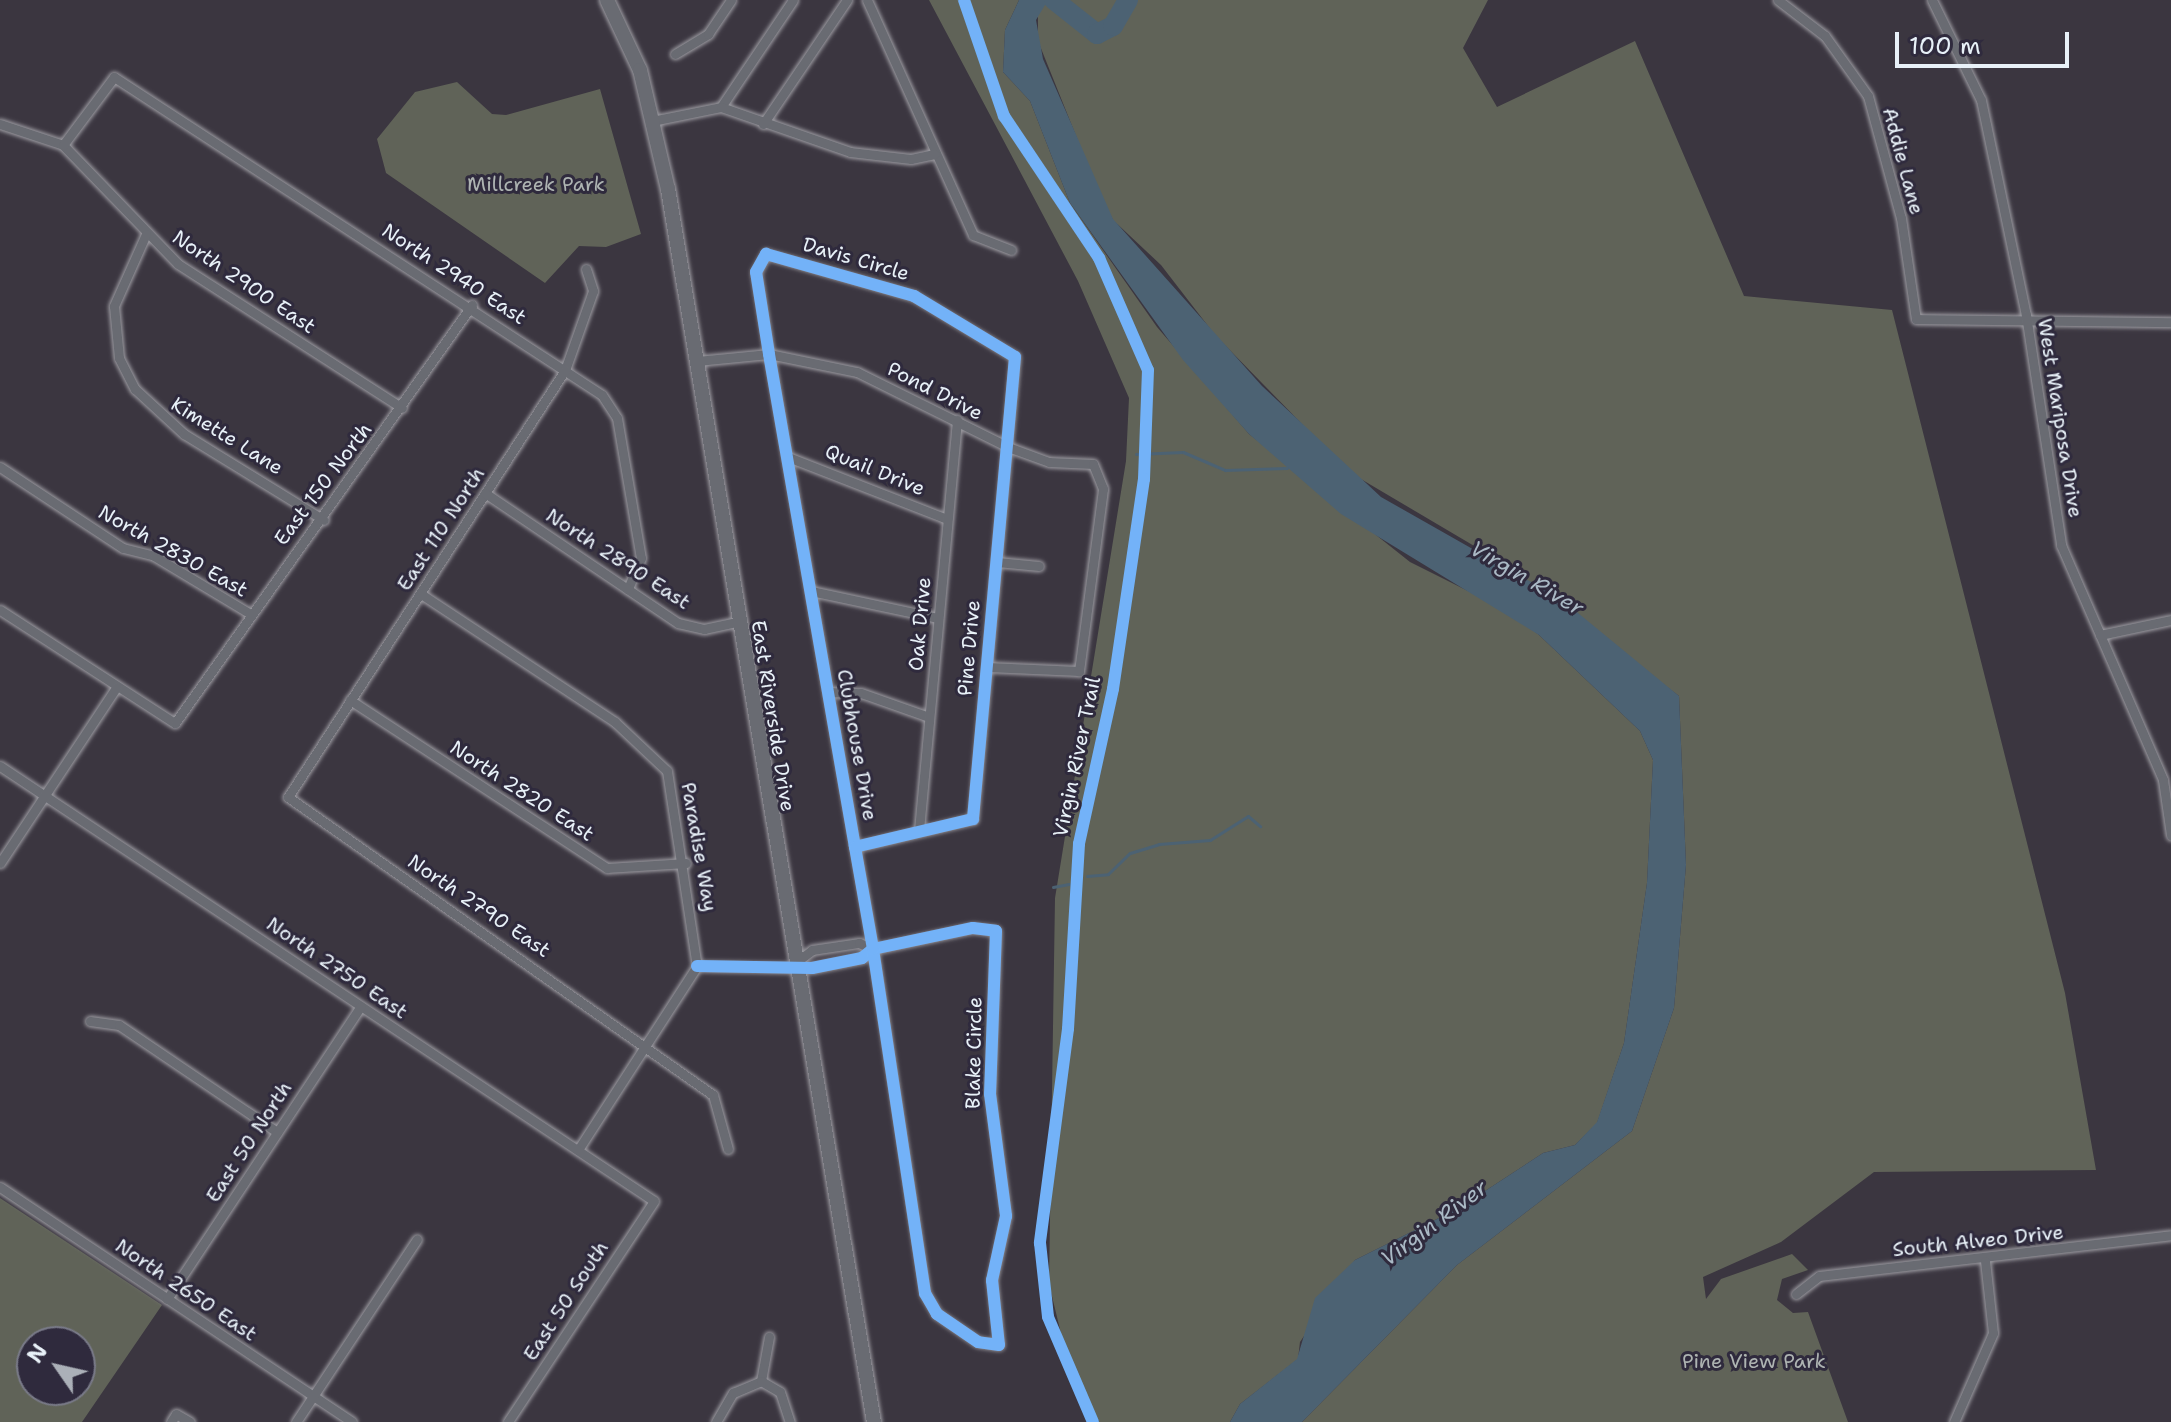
<!DOCTYPE html>
<style>
body{margin:0}
#map{position:relative;width:2171px;height:1422px;overflow:hidden;background:#3b3640;font-family:"Shantell Sans",sans-serif}
div>[style]{position:absolute}
[style*='--x']{left:calc(var(--x)*1px);top:calc(var(--y)*1px);width:calc(var(--w)*1px);rotate:calc(var(--a)*1deg)}
.green>*{inset:0;background:#606358}
.water>*{inset:0;background:#4c6273}
.stream>*{height:3px;margin:-1.5px;padding:0 1.5px;transform-origin:1.5px;border-radius:1.5px;background:#4c6273}
.river>*{height:20px;margin:-10px;padding:0 10px;transform-origin:10px;border-radius:10px;background:#4c6273}
.roads{filter:drop-shadow(0 0 2px #9d9ca2) drop-shadow(0 0 2px #9d9ca2)}
.street>*{height:9px;margin:-4.5px;padding:0 4.5px;transform-origin:4.5px;border-radius:4.5px;background:#696b72}
.primary>*{height:14px;margin:-7px;padding:0 7px;transform-origin:7px;border-radius:7px;background:#696b72}
.cycleway>*{height:12px;margin:-6px;padding:0 6px;transform-origin:6px;border-radius:6px;background:#73b2f8}
span{translate:-50% -50%;white-space:nowrap;text-align:center;line-height:1.15;-webkit-text-stroke:6px #2f2a3d;paint-order:stroke}
.street-label{font-size:20px;color:#e8f1f8}
.park-label{font-size:20px;color:#aeb4b2}
.water-label{font-size:22px;color:#aab9c5;font-style:italic}
.north{position:absolute;left:16px;top:1326px;width:80px;height:80px;box-sizing:border-box;background:#2f2a3d;border:2px solid #797a88;border-radius:50%;rotate:304deg;font-size:22px;font-weight:700;line-height:32px;text-align:center;color:#e8f1f8}
.north::after{content:'';display:block;margin:auto;width:28px;height:36px;background:#abb0b8;clip-path:polygon(50% 0,100% 100%,50% 72%,0 100%)}
.scale{position:absolute;left:1895px;top:32px;width:174px;height:36px;box-sizing:border-box;border:4px solid #e8f1f8;border-top:0;padding-left:10px;font-size:24px;line-height:28px;white-space:nowrap;color:#e8f1f8;-webkit-text-stroke:6px #2f2a3d;paint-order:stroke}
</style>
<div id="map">
<div class="green">
<div style="clip-path:polygon(929px 0,1019px 0,1005px 30px,1003px 72px,1030px 101px,1070px 203px,1157px 327px,1249px 434px,1410px 562px,1508px 611px,1539px 635px,1640px 731px,1653px 760px,1647px 883px,1624px 1043px,1597px 1123px,1575px 1145px,1543px 1153px,1459px 1208px,1355px 1260px,1300px 1342px,1298px 1359px,1240px 1404px,1230px 1422px,1099px 1422px,1065px 1350px,1049px 1284px,1055px 898px,1126px 461px,1129px 398px,1078px 281px)"></div>
<div style="clip-path:polygon(1048px 0,1488px 0,1463px 48px,1497px 107px,1635px 41px,1744px 296px,1892px 310px,2065px 993px,2096px 1170px,1874px 1172px,1781px 1242px,1703px 1277px,1706px 1299px,1721px 1279px,1792px 1254px,1808px 1270px,1782px 1279px,1777px 1300px,1793px 1313px,1808px 1312px,1848px 1422px,1302px 1422px,1457px 1265px,1632px 1131px,1674px 1008px,1686px 865px,1679px 696px,1503px 563px,1349px 472px,1215px 335px,1161px 265px,1113px 220px,1097px 188px,1038px 41px,1038px 8px)"></div>
<div style="clip-path:polygon(457px 82px,492px 114px,506px 115px,600px 89px,641px 234px,606px 247px,579px 246px,545px 283px,386px 173px,377px 139px,415px 92px)"></div>
<div style="clip-path:polygon(evenodd,0 1198px,162px 1305px,82px 1422px,0 1422px,0 1198px,32px 1342px,80px 1342px,80px 1390px,32px 1390px,32px 1342px)"></div>
</div>
<div class="water">
<div style="clip-path:polygon(1019px 0,1048px 0,1036px 20px,1043px 59px,1113px 219px,1262px 386px,1381px 497px,1561px 599px,1679px 696px,1686px 865px,1674px 1008px,1632px 1131px,1457px 1265px,1302px 1422px,1230px 1422px,1240px 1404px,1297px 1359px,1315px 1298px,1355px 1260px,1459px 1208px,1543px 1153px,1575px 1145px,1597px 1122px,1624px 1043px,1647px 883px,1653px 760px,1640px 731px,1539px 635px,1341px 514px,1249px 434px,1183px 360px,1070px 203px,1030px 101px,1003px 72px,1005px 30px)"></div>
</div>
<div class="stream">
<div style="--x:1136;--y:454;--w:47;--a:-2.4"></div>
<div style="--x:1183;--y:452;--w:46;--a:23.2"></div>
<div style="--x:1225;--y:470;--w:62;--a:-1.8"></div>
<div style="--x:1087;--y:876;--w:21;--a:-5"></div>
<div style="--x:1108;--y:874;--w:30;--a:-44"></div>
<div style="--x:1130;--y:853;--w:30;--a:-17"></div>
<div style="--x:1159;--y:844;--w:51;--a:-4.5"></div>
<div style="--x:1210;--y:840;--w:45;--a:-32.3"></div>
<div style="--x:1248;--y:816;--w:16;--a:40"></div>
<div style="--x:1053;--y:887;--w:16;--a:-11"></div>
</div>
<div class="river">
<div style="--x:1054;--y:0;--w:55;--a:38.3"></div>
<div style="--x:1097;--y:34;--w:18;--a:-27"></div>
<div style="--x:1113;--y:26;--w:30;--a:-60"></div>
</div>
<div class="roads">
<div class="street">
<div style="--x:867;--y:0;--w:258;--a:65.7"></div>
<div style="--x:973;--y:235;--w:41;--a:21.5"></div>
<div style="--x:1778;--y:0;--w:59;--a:37.5"></div>
<div style="--x:1825;--y:36;--w:74;--a:54.4"></div>
<div style="--x:1868;--y:96;--w:126;--a:74.9"></div>
<div style="--x:1901;--y:218;--w:102;--a:81.6"></div>
<div style="--x:1916;--y:319;--w:255;--a:0.7"></div>
<div style="--x:1932;--y:0;--w:111;--a:63.9"></div>
<div style="--x:1981;--y:100;--w:220;--a:78.2"></div>
<div style="--x:2026;--y:315;--w:233;--a:81.3"></div>
<div style="--x:2061;--y:545;--w:256;--a:66.5"></div>
<div style="--x:2163;--y:780;--w:56;--a:81.7"></div>
<div style="--x:675;--y:54;--w:39;--a:-31"></div>
<div style="--x:708;--y:34;--w:41;--a:-55.9"></div>
<div style="--x:721;--y:107;--w:129;--a:-56.1"></div>
<div style="--x:652;--y:121;--w:70;--a:-11.5"></div>
<div style="--x:721;--y:107;--w:137;--a:19.2"></div>
<div style="--x:850;--y:152;--w:61;--a:6.5"></div>
<div style="--x:911;--y:159;--w:24;--a:-12"></div>
<div style="--x:0;--y:124;--w:66;--a:18.4"></div>
<div style="--x:63;--y:145;--w:165;--a:46"></div>
<div style="--x:178;--y:264;--w:266;--a:32.7"></div>
<div style="--x:763;--y:124;--w:150;--a:-55.9"></div>
<div style="--x:63;--y:145;--w:85;--a:-53.1"></div>
<div style="--x:114;--y:77;--w:582;--a:33.09"></div>
<div style="--x:602;--y:395;--w:27;--a:57"></div>
<div style="--x:617;--y:418;--w:142;--a:80.3"></div>
<div style="--x:641;--y:558;--w:34;--a:113"></div>
<div style="--x:146;--y:234;--w:79;--a:114"></div>
<div style="--x:114;--y:306;--w:52;--a:84.5"></div>
<div style="--x:119;--y:358;--w:35;--a:63"></div>
<div style="--x:135;--y:389;--w:67;--a:42.6"></div>
<div style="--x:184;--y:434;--w:164;--a:31.6"></div>
<div style="--x:586;--y:269;--w:23;--a:72"></div>
<div style="--x:593;--y:291;--w:84;--a:109.5"></div>
<div style="--x:565;--y:370;--w:509;--a:122.97"></div>
<div style="--x:288;--y:797;--w:519;--a:35.04"></div>
<div style="--x:713;--y:1095;--w:56;--a:74.5"></div>
<div style="--x:697;--y:361;--w:72;--a:-5.6"></div>
<div style="--x:769;--y:354;--w:90;--a:11.6"></div>
<div style="--x:857;--y:372;--w:169;--a:26.4"></div>
<div style="--x:1008;--y:447;--w:44;--a:20.1"></div>
<div style="--x:1049;--y:462;--w:44;--a:2.6"></div>
<div style="--x:1093;--y:464;--w:27;--a:68"></div>
<div style="--x:1103;--y:489;--w:184;--a:97.5"></div>
<div style="--x:1079;--y:671;--w:92;--a:-177.5"></div>
<div style="--x:788;--y:457;--w:171;--a:21.3"></div>
<div style="--x:0;--y:467;--w:147;--a:33.4"></div>
<div style="--x:123;--y:548;--w:32;--a:14"></div>
<div style="--x:154;--y:556;--w:111;--a:31"></div>
<div style="--x:485;--y:493;--w:233;--a:34"></div>
<div style="--x:678;--y:623;--w:27;--a:13"></div>
<div style="--x:704;--y:629;--w:35;--a:-12"></div>
<div style="--x:997;--y:562;--w:42;--a:5.4"></div>
<div style="--x:811;--y:591;--w:130;--a:12"></div>
<div style="--x:421;--y:594;--w:232;--a:33.4"></div>
<div style="--x:615;--y:722;--w:71;--a:43.3"></div>
<div style="--x:667;--y:771;--w:197;--a:81.3"></div>
<div style="--x:697;--y:966;--w:219;--a:122.9"></div>
<div style="--x:0;--y:610;--w:208;--a:32.9"></div>
<div style="--x:175;--y:723;--w:513;--a:-54.61"></div>
<div style="--x:2100;--y:635;--w:73;--a:-11.9"></div>
<div style="--x:828;--y:692;--w:33;--a:2"></div>
<div style="--x:861;--y:693;--w:72;--a:19.4"></div>
<div style="--x:350;--y:700;--w:307;--a:33.2"></div>
<div style="--x:607;--y:868;--w:79;--a:-3.6"></div>
<div style="--x:0;--y:766;--w:785;--a:33.63"></div>
<div style="--x:654;--y:1201;--w:265;--a:123.5"></div>
<div style="--x:919;--y:830;--w:412;--a:-84.7"></div>
<div style="--x:0;--y:863;--w:212;--a:-56.5"></div>
<div style="--x:795;--y:963;--w:21;--a:-37"></div>
<div style="--x:812;--y:950;--w:48;--a:-8.5"></div>
<div style="--x:859;--y:943;--w:15;--a:23"></div>
<div style="--x:697;--y:966;--w:115;--a:1"></div>
<div style="--x:812;--y:968;--w:51;--a:-11.3"></div>
<div style="--x:862;--y:958;--w:14;--a:-39"></div>
<div style="--x:873;--y:949;--w:102;--a:-11.9"></div>
<div style="--x:973;--y:928;--w:23;--a:7"></div>
<div style="--x:996;--y:931;--w:163;--a:92.1"></div>
<div style="--x:990;--y:1094;--w:123;--a:82.5"></div>
<div style="--x:1006;--y:1216;--w:66;--a:102.3"></div>
<div style="--x:992;--y:1280;--w:65;--a:83.9"></div>
<div style="--x:999;--y:1345;--w:21;--a:-172"></div>
<div style="--x:978;--y:1342;--w:50;--a:-145.7"></div>
<div style="--x:937;--y:1314;--w:24;--a:-120"></div>
<div style="--x:925;--y:1293;--w:348;--a:-98.6"></div>
<div style="--x:873;--y:949;--w:104;--a:-100"></div>
<div style="--x:855;--y:847;--w:500;--a:-99.9"></div>
<div style="--x:769;--y:354;--w:83;--a:-99"></div>
<div style="--x:756;--y:272;--w:21;--a:-61"></div>
<div style="--x:766;--y:254;--w:154;--a:15.8"></div>
<div style="--x:914;--y:296;--w:118;--a:31.1"></div>
<div style="--x:1015;--y:357;--w:464;--a:95.2"></div>
<div style="--x:973;--y:819;--w:121;--a:166.7"></div>
<div style="--x:90;--y:1021;--w:29;--a:8"></div>
<div style="--x:119;--y:1025;--w:191;--a:34.1"></div>
<div style="--x:0;--y:1187;--w:423;--a:33.7"></div>
<div style="--x:1796;--y:1294;--w:29;--a:-38"></div>
<div style="--x:1819;--y:1276;--w:354;--a:-6.6"></div>
<div style="--x:167;--y:1299;--w:351;--a:-56.5"></div>
<div style="--x:761;--y:1381;--w:45;--a:-79.7"></div>
<div style="--x:171;--y:1422;--w:9;--a:-58"></div>
<div style="--x:176;--y:1414;--w:16;--a:30"></div>
<div style="--x:296;--y:1422;--w:219;--a:-56.5"></div>
<div style="--x:716;--y:1422;--w:34;--a:-60"></div>
<div style="--x:733;--y:1393;--w:30;--a:-23"></div>
<div style="--x:761;--y:1381;--w:22;--a:30"></div>
<div style="--x:780;--y:1392;--w:32;--a:72"></div>
<div style="--x:1954;--y:1422;--w:97;--a:-66.3"></div>
<div style="--x:1993;--y:1333;--w:72;--a:-96.3"></div>
</div>
<div class="primary">
<div style="--x:607;--y:0;--w:77;--a:64.8"></div>
<div style="--x:640;--y:70;--w:122;--a:76.8"></div>
<div style="--x:668;--y:189;--w:1250;--a:80.52"></div>
</div>
</div>
<div class="cycleway">
<div style="--x:964;--y:0;--w:123;--a:71"></div>
<div style="--x:1004;--y:116;--w:171;--a:56.2"></div>
<div style="--x:1099;--y:258;--w:122;--a:66.4"></div>
<div style="--x:1148;--y:370;--w:109;--a:92.1"></div>
<div style="--x:1144;--y:479;--w:212;--a:98.4"></div>
<div style="--x:1113;--y:689;--w:159;--a:102.4"></div>
<div style="--x:1079;--y:844;--w:185;--a:93.4"></div>
<div style="--x:1068;--y:1029;--w:216;--a:97.5"></div>
<div style="--x:1040;--y:1243;--w:74;--a:83.8"></div>
<div style="--x:1048;--y:1317;--w:114;--a:66.8"></div>
<div style="--x:697;--y:966;--w:115;--a:1"></div>
<div style="--x:812;--y:968;--w:51;--a:-11.3"></div>
<div style="--x:862;--y:958;--w:14;--a:-39"></div>
<div style="--x:873;--y:949;--w:102;--a:-11.9"></div>
<div style="--x:973;--y:928;--w:23;--a:7"></div>
<div style="--x:996;--y:931;--w:163;--a:92.1"></div>
<div style="--x:990;--y:1094;--w:123;--a:82.5"></div>
<div style="--x:1006;--y:1216;--w:66;--a:102.3"></div>
<div style="--x:992;--y:1280;--w:65;--a:83.9"></div>
<div style="--x:999;--y:1345;--w:21;--a:-172"></div>
<div style="--x:978;--y:1342;--w:50;--a:-145.7"></div>
<div style="--x:937;--y:1314;--w:24;--a:-120"></div>
<div style="--x:925;--y:1293;--w:348;--a:-98.6"></div>
<div style="--x:873;--y:949;--w:104;--a:-100"></div>
<div style="--x:855;--y:847;--w:500;--a:-99.9"></div>
<div style="--x:769;--y:354;--w:83;--a:-99"></div>
<div style="--x:756;--y:272;--w:21;--a:-61"></div>
<div style="--x:766;--y:254;--w:154;--a:15.8"></div>
<div style="--x:914;--y:296;--w:118;--a:31.1"></div>
<div style="--x:1015;--y:357;--w:464;--a:95.2"></div>
<div style="--x:973;--y:819;--w:121;--a:166.7"></div>
</div>
<div class="street-label">
<span style="left:1903px;top:161px;rotate:75deg">Addie Lane</span>
<span style="left:856px;top:259px;rotate:16deg">Davis Circle</span>
<span style="left:454px;top:274px;rotate:33deg">North 2940 East</span>
<span style="left:244px;top:282px;rotate:34deg">North 2900 East</span>
<span style="left:935px;top:391px;rotate:27deg">Pond Drive</span>
<span style="left:2060px;top:418px;rotate:81deg">West Mariposa Drive</span>
<span style="left:227px;top:436px;rotate:32deg">Kimette Lane</span>
<span style="left:875px;top:470px;rotate:22deg">Quail Drive</span>
<span style="left:323px;top:484px;rotate:-53deg">East 150 North</span>
<span style="left:441px;top:529px;rotate:-57deg">East 110 North</span>
<span style="left:173px;top:551px;rotate:29deg">North 2830 East</span>
<span style="left:618px;top:559px;rotate:33deg">North 2890 East</span>
<span style="left:920px;top:624px;rotate:-85deg">Oak Drive</span>
<span style="left:969px;top:648px;rotate:-85deg">Pine Drive</span>
<span style="left:773px;top:716px;rotate:81deg">East Riverside Drive</span>
<span style="left:857px;top:745px;rotate:80deg">Clubhouse Drive</span>
<span style="left:1077px;top:757px;rotate:-78deg">Virgin River Trail</span>
<span style="left:522px;top:791px;rotate:33deg">North 2820 East</span>
<span style="left:699px;top:847px;rotate:80deg">Paradise Way</span>
<span style="left:479px;top:906px;rotate:34deg">North 2790 East</span>
<span style="left:337px;top:968px;rotate:34deg">North 2750 East</span>
<span style="left:974px;top:1053px;rotate:-89deg">Blake Circle</span>
<span style="left:249px;top:1142px;rotate:-57deg">East 50 North</span>
<span style="left:1978px;top:1241px;rotate:-6deg">South Alveo Drive</span>
<span style="left:186px;top:1290px;rotate:34deg">North 2650 East</span>
<span style="left:566px;top:1301px;rotate:-57deg">East 50 South</span>
</div>
<div class="park-label">
<span style="left:536px;top:184px">Millcreek Park</span>
<span style="left:1754px;top:1361px">Pine View Park</span>
</div>
<div class="water-label">
<span style="left:1527px;top:578px;rotate:30deg">Virgin River</span>
<span style="left:1434px;top:1223px;rotate:-37deg">Virgin River</span>
</div>
<div class="north">N</div>
<div class="scale">100 m</div>
</div>
